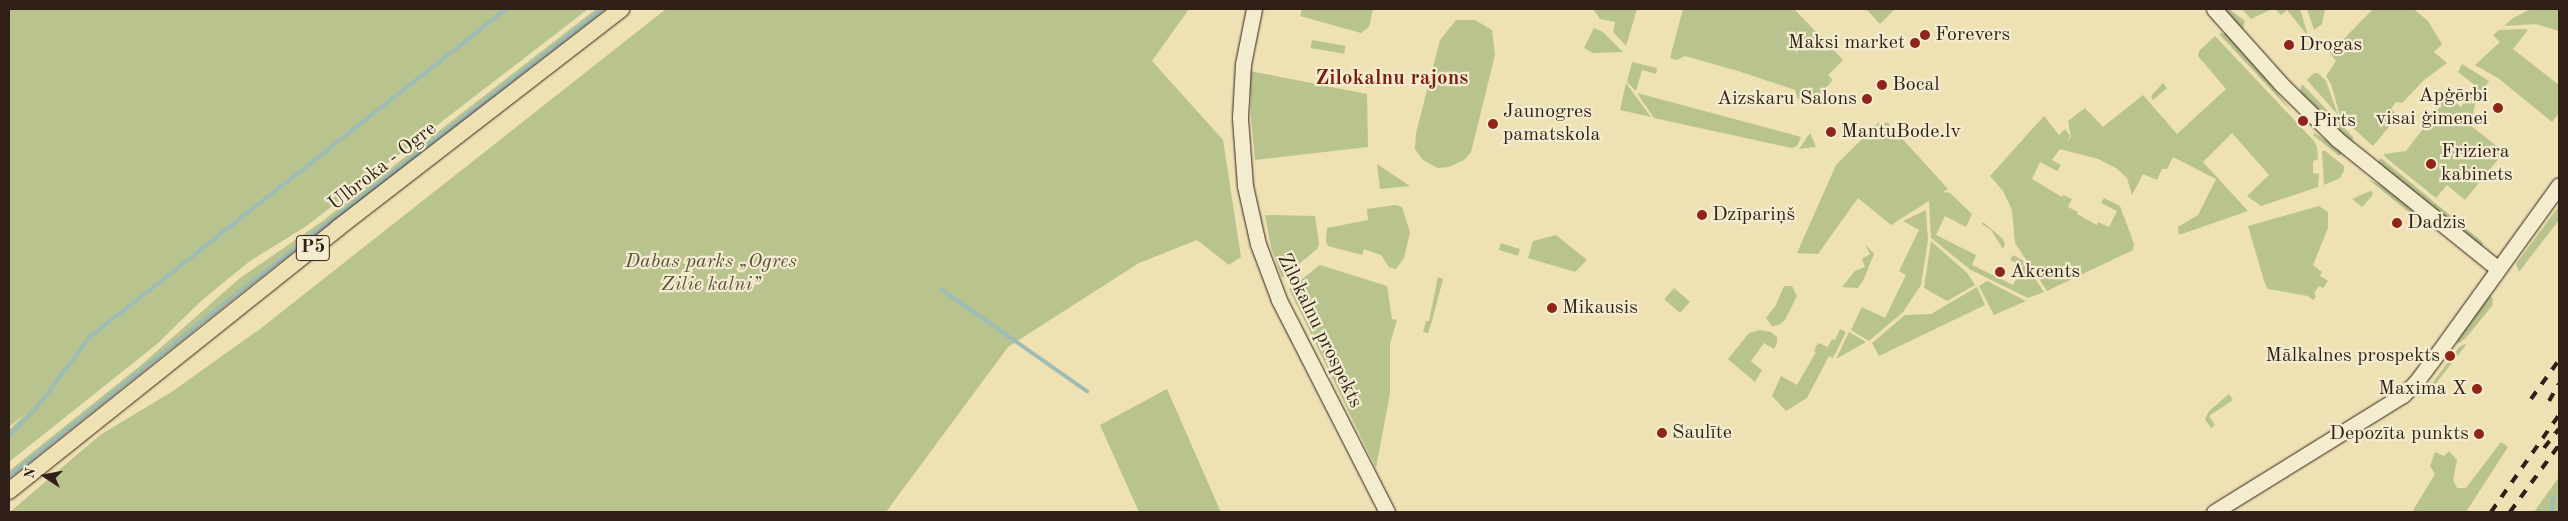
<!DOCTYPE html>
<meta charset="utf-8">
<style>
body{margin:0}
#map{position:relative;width:2568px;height:521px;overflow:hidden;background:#eee1b4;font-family:"Old Standard TT",serif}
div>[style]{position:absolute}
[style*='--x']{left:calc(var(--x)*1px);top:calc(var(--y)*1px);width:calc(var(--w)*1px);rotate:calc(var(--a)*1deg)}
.green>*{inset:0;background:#b8c38e;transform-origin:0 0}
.stream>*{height:4px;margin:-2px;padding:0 2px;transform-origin:2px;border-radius:2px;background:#9cbcb5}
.roads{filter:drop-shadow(0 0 1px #301f19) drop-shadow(0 0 1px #301f19)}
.secondary>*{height:15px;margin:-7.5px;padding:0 7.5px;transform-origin:7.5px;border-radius:7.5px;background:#f4ecce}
.primary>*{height:16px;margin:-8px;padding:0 8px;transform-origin:8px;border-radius:8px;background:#eee1b4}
.rail>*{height:4px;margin-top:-2px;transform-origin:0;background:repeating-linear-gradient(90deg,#301f19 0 9px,transparent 0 18px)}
.dots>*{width:14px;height:14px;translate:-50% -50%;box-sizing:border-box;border:2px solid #f4ecce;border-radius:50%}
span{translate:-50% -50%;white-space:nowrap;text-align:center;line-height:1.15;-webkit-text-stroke:4.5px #f4ecce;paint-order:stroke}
.shield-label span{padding:1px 4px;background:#f4ecce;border:1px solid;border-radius:4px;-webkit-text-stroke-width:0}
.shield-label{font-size:19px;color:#301f19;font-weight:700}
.poi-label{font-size:20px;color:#301f19}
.left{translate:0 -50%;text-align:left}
.right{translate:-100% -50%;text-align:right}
.street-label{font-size:20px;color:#301f19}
.park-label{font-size:20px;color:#59503c;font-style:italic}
.neighbourhood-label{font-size:21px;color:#7a1f14;font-weight:700}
.frame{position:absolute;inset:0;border:10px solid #301f19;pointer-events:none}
.north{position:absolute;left:20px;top:451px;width:50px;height:50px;-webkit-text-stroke:4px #f4ecce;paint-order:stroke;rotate:281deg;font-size:14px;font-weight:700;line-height:20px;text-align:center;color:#301f19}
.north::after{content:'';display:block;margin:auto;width:18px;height:22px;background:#301f19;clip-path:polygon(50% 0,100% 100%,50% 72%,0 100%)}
</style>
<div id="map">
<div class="green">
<div style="clip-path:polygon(9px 9px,588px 9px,305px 227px,250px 261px,201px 301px,157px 344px,9px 462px,9px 430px,26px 413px,9px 427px)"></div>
<div style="clip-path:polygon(596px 9px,606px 9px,324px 227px,9px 479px,9px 471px,140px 366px,240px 278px,320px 223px)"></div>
<div style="clip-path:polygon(666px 9px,1189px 9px,1152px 61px,1223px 140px,1241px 257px,1229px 265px,1197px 240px,1139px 263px,1008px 347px,886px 512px,10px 512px,100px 435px,173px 391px,260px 329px)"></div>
<div style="clip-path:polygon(1302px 9px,1373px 9px,1369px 27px,1361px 33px,1300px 16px)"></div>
<div style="clip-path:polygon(1593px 9px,1637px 9px,1626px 46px,1613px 32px,1615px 22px,1600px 19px)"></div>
<div style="clip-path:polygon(1683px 9px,1794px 9px,1843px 60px,1828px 75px,1833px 80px,1816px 98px,1798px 99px,1795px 90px,1738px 71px,1685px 56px,1677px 60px,1670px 58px)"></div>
<div style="clip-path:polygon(1866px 9px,1895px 9px,1880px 24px)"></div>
<div style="clip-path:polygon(2229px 9px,2245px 21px,2242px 31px,2224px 11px)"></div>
<div style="clip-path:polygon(2242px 9px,2272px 9px,2251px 19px)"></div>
<div style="clip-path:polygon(2275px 9px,2300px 9px,2308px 36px,2287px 10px,2281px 15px)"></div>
<div style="clip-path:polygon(2307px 9px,2325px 9px,2322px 24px,2314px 30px)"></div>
<div style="clip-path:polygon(2373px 9px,2415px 10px,2428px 21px,2442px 44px,2434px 52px,2447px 63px,2424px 80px,2402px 103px,2396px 102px,2391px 109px,2398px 116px,2373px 146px,2340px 116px,2331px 84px,2326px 76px,2336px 61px,2330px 53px)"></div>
<div style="clip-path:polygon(2531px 9px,2559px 9px,2559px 31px,2536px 24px,2504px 26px,2513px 18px)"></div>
<div style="clip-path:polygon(1456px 20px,1475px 20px,1492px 30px,1495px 55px,1471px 152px,1464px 160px,1449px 167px,1438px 168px,1423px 160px,1415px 149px,1416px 133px,1440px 40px)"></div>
<div style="clip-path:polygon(1594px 28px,1603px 32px,1623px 52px,1593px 53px,1584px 48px)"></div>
<div style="clip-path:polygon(2526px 29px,2528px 30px,2513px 49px,2559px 85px,2559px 113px,2552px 122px,2498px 78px,2475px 65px,2500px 42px,2493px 35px,2499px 30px)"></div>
<div style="clip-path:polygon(2222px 33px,2227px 34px,2255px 63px,2291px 111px,2219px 34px)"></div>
<div style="clip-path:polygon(2215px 36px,2314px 141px,2317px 147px,2318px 159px,2313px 161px,2313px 173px,2319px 174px,2318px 187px,2261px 206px,2247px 196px,2269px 175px,2232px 133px,2203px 162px,2248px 211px,2179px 235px,2178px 227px,2198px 215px,2216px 179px,2173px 157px,2167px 169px,2162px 169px,2157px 180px,2143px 174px,2132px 195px,2127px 178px,2116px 168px,2098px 159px,2060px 149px,2052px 160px,2061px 165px,2057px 171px,2040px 162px,2032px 179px,2062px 197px,2063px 195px,2072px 199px,2068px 207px,2078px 212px,2077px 214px,2097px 225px,2098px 222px,2109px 227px,2117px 211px,2101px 203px,2104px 198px,2120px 206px,2134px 244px,2133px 250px,2047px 291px,2015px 243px,2012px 210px,2003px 191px,1990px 176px,2044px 116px,2059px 135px,2065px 129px,2070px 136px,2067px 141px,2071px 137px,2068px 121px,2085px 108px,2103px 127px,2143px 95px,2177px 134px,2226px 89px,2198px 56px,2199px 51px)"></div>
<div style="left:1312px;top:40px;width:34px;height:8px;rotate:10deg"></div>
<div style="clip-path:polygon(1632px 62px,1657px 68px,1656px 74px,1642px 70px,1636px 91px,1627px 82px)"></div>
<div style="clip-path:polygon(2462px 64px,2489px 81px,2476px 101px,2470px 125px,2504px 152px,2465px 200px,2447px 185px,2436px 198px,2385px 157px,2384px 154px,2406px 151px,2439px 108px,2440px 92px,2461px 107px,2476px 86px,2458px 72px)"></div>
<div style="clip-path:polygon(1250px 71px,1367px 94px,1368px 147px,1255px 160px,1251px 117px)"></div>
<div style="clip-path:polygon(2314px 73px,2318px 73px,2326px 81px,2338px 115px,2307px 80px)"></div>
<div style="clip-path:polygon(1626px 83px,1651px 117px,1620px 110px)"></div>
<div style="clip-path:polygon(2163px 83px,2167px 88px,2153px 100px,2151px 96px)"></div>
<div style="clip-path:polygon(2302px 84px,2353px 137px,2352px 143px,2338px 132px,2303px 96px,2300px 90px)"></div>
<div style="clip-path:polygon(1637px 93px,1801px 137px,1797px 146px,1792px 148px,1654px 118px)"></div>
<div style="clip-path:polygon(1879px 122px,1888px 123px,1948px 189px,1943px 192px,1950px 193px,1972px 214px,1966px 227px,1945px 216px,1936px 235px,1976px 255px,1972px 265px,2013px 285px,2023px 266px,2010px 260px,2013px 255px,2024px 261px,2044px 292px,2028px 298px,1971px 270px,1931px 238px,1929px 201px,1891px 225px,1858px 198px,1818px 254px,1797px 253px,1836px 165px)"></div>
<div style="clip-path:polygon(1810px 133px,1816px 147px,1799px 149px)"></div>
<div style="clip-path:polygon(2314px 133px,2326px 140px,2343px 153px,2339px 156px,2313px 135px)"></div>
<div style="clip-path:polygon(2322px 151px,2325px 151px,2344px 166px,2344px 171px,2340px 178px,2324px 185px)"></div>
<div style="clip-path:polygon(2381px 158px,2480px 240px,2483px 243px,2481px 249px,2376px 165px)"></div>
<div style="clip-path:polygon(1377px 164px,1410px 186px,1380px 189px)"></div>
<div style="clip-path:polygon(2368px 179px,2387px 189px,2430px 225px,2428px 228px)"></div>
<div style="clip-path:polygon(2370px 191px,2373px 192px,2372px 196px,2362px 207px,2352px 199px)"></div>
<div style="clip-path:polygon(1395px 205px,1402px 207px,1410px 232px,1404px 258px,1396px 269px,1389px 267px,1381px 255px,1364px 249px,1362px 255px,1328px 246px,1326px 242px,1327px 228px,1368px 220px,1367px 209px)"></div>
<div style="clip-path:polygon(2319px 206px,2328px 212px,2328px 228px,2313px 265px,2322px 272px,2320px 276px,2328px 281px,2323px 288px,2319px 286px,2314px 293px,2316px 297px,2313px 300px,2308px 296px,2268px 289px,2265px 284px,2248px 226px)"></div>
<div style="clip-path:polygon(2559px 206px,2559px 220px,2519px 272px,2516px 264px)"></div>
<div style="clip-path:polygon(1926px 210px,1928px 240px,1921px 285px,1903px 312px,1869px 341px,1851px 330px,1862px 307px,1885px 318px,1906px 275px,1899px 271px,1919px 230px,1903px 221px)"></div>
<div style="clip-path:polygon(1265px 215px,1315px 216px,1319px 244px,1317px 249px,1282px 278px,1271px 247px)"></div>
<div style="clip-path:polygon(1983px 222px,2003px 239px,2005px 244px,2003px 249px,1991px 230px,1982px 224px)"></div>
<div style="clip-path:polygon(1556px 235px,1587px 260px,1575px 272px,1528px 258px,1533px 241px)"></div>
<div style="clip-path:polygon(1931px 241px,1967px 273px,1975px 285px,1947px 301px,1924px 288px)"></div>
<div style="left:1501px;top:243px;width:20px;height:7px;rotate:18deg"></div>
<div style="clip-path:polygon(1865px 244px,1874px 254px,1863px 281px,1858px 288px,1842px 287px,1855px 271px,1865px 267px,1862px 259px,1870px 254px)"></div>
<div style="clip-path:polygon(1320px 265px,1387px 286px,1392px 319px,1397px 320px,1390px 344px,1390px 393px,1376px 468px,1289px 289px)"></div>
<div style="clip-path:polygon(1438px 277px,1443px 279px,1432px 321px,1428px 333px,1423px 332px,1426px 321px,1429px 321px)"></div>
<div style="clip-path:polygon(1987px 281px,2026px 301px,1994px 315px,1979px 286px)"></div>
<div style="clip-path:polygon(1784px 286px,1792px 286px,1797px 296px,1785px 320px,1779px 325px,1772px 326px,1766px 318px,1776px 305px)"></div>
<div style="clip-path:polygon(1977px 287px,1985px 305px,1879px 356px,1872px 343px,1905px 315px,1931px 314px)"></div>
<div style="left:1674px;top:288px;width:21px;height:15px;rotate:41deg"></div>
<div style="clip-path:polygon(2489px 294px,2493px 299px,2492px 306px,2465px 339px,2456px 345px,2463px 329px)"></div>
<div style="clip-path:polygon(1840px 329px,1846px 332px,1833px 358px,1829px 356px,1807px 398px,1786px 411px,1772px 396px,1781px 376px,1797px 385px,1816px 352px,1814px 351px,1818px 343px,1828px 347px,1832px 339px,1835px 340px)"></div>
<div style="clip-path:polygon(1760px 330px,1771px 332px,1777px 337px,1777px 343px,1774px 349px,1764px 343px,1751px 361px,1762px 370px,1755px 382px,1728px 359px,1749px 333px)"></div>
<div style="clip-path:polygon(1849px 332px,1866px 342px,1836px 359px)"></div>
<div style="clip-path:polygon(2465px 344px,2466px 345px,2426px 396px,2426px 392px,2445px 366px,2459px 347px)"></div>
<div style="clip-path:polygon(1167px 389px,1219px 508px,1221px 512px,1139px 512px,1100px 425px)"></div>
<div style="clip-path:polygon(2229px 394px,2233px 400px,2209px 416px,2215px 425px,2211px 428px,2205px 419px,2209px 411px)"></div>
<div style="clip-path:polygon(2501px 442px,2508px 447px,2466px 512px,2412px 512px,2435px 474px,2430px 466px,2435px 452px,2444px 456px,2449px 451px,2457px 460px,2453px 480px,2457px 488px,2466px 488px)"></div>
<div style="clip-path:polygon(2559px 477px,2559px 512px,2534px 512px)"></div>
</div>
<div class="stream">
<div style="--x:942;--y:290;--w:177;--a:34.9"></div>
<div style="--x:9;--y:436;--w:40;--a:-46"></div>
<div style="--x:37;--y:407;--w:88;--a:-52.9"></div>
<div style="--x:90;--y:337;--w:530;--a:-38.25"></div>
<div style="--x:9;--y:476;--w:283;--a:-38.7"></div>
<div style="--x:230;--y:299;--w:472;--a:-37.9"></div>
<div style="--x:2552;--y:512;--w:14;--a:-86"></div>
</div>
<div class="roads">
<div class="secondary">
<div style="--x:1254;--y:9;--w:56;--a:101.3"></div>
<div style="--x:1243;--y:64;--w:54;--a:93.2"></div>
<div style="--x:1240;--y:118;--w:68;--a:85.8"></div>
<div style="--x:1245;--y:186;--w:59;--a:77.4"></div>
<div style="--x:1258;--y:244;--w:60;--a:69.4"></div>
<div style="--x:1279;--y:300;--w:238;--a:63"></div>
<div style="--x:2214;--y:9;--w:102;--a:48.2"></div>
<div style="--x:2282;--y:85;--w:77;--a:44.5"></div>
<div style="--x:2337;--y:139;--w:207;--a:38.9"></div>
<div style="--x:2214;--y:512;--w:222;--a:-31.8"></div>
<div style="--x:2403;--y:395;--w:18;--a:-45"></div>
<div style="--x:2416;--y:382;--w:40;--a:-53"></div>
<div style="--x:2440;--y:350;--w:203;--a:-54.2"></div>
</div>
<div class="primary">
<div style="--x:9;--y:491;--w:421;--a:-38.6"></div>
<div style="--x:338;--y:228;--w:358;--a:-37.7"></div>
</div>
</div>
<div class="rail">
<div style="--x:2531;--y:399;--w:48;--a:-54.3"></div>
<div style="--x:2549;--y:401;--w:20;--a:-60"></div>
<div style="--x:2544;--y:448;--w:24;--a:-52"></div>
<div style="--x:2491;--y:512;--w:118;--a:-55"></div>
<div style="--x:2510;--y:512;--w:83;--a:-53.8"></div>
</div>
<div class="dots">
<div style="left:1925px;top:35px;background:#8f2418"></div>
<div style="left:1915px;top:43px;background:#8f2418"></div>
<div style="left:2289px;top:45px;background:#8f2418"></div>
<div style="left:1882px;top:85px;background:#8f2418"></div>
<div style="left:1867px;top:99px;background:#8f2418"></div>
<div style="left:2498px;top:108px;background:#8f2418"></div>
<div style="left:2303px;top:121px;background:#8f2418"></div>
<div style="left:1493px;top:124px;background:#8f2418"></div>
<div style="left:1831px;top:132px;background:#8f2418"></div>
<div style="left:2431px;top:164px;background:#8f2418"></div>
<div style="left:1702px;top:215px;background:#8f2418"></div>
<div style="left:2397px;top:223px;background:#8f2418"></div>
<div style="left:2000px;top:272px;background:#8f2418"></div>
<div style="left:1552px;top:308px;background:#8f2418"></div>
<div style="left:2450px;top:356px;background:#8f2418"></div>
<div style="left:2477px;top:389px;background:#8f2418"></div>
<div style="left:1662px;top:433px;background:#8f2418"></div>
<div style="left:2479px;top:434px;background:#8f2418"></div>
</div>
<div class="shield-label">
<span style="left:313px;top:248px">P5</span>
</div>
<div class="poi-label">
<span class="left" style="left:1935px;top:35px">Forevers</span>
<span class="right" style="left:1905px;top:43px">Maksi market</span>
<span class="left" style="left:2299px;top:45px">Drogas</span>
<span class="left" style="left:1892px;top:85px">Bocal</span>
<span class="right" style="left:2488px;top:108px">Apģērbi<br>visai ģimenei</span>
<span class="right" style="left:1857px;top:99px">Aizskaru Salons</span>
<span class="left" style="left:1503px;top:124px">Jaunogres<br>pamatskola</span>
<span class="left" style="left:2313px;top:121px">Pirts</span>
<span class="left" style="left:1841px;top:132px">MantuBode.lv</span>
<span class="left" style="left:2441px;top:164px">Friziera<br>kabinets</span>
<span class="left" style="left:1712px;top:215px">Dzīpariņš</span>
<span class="left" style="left:2407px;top:223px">Dadzis</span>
<span class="left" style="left:2010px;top:272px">Akcents</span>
<span class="left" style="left:1562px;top:308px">Mikausis</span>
<span class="right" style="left:2440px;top:356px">Mālkalnes prospekts</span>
<span class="right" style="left:2467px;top:389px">Maxima X</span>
<span class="left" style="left:1672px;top:433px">Saulīte</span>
<span class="right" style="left:2469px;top:434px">Depozīta punkts</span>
</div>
<div class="street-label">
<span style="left:383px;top:167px;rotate:-38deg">Ulbroka - Ogre</span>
<span style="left:1319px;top:331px;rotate:64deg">Zilokalnu prospekts</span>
</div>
<div class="park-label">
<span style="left:711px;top:274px">Dabas parks „Ogres<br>Zilie kalni”</span>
</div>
<div class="neighbourhood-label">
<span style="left:1392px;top:79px">Zilokalnu rajons</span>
</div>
<div class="frame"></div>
<div class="north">N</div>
</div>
